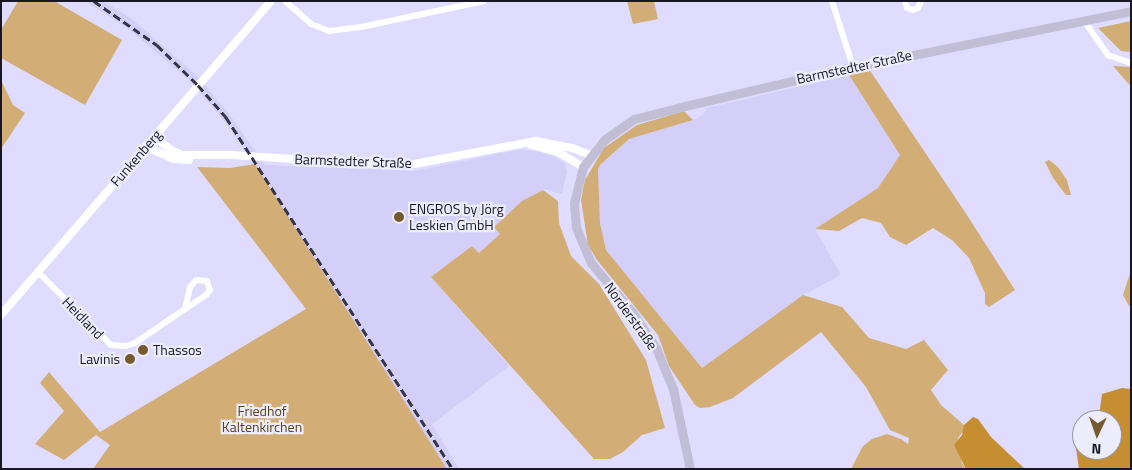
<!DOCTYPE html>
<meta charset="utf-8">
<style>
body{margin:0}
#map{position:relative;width:1132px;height:470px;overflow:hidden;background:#dfdcff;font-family:"Titillium Web",sans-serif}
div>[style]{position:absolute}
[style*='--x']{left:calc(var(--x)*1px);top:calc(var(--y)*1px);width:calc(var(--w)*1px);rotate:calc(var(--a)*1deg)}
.built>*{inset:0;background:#d3cff9}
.green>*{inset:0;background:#d2ae76}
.water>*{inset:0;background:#c58f31}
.minor>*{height:6px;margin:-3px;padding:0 3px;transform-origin:3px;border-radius:3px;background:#fff}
.tertiary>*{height:8px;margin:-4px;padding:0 4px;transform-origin:4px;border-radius:4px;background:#fff}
.secondary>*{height:9px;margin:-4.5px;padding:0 4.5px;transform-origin:4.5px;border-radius:4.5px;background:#c2bed6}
.rail>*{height:2.5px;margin-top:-1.25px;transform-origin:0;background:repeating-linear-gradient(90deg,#373545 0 8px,transparent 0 12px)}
.dots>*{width:14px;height:14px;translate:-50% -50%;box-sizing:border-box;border:2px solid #edecfa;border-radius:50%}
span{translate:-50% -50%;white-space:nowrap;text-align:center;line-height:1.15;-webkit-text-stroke:4.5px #edecfa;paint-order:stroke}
.street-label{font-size:14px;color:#181723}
.poi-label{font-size:14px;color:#181723}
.left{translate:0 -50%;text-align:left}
.right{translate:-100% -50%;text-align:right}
.park-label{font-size:14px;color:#5a431d}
.frame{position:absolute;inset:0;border:2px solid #181723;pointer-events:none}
.north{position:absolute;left:1072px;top:410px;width:50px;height:50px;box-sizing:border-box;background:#edecfa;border:1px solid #9897a4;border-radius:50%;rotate:183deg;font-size:14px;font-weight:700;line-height:20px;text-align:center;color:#181723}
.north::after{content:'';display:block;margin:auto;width:18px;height:22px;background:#76592c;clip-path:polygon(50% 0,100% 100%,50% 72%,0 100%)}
</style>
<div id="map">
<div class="built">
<div style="clip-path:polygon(85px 1px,103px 1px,132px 19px,196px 75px,227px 111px,265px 165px,414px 171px,518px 150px,543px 152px,565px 163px,567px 172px,562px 194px,544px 189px,522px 201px,494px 227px,500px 234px,479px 253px,472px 246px,431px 277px,509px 366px,432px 424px,459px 469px,447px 469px,255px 164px,222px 118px,190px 81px,126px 27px)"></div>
<div style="clip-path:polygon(849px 75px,900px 155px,878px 188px,815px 229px,841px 275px,803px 295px,702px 368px,606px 250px,600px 223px,598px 170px,600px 165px,629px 139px,693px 120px,703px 115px,707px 108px)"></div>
</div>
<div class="green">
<div style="clip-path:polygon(18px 1px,54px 1px,122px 40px,85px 105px,1px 58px,1px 30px)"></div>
<div style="clip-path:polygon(627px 1px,654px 1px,658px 19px,633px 24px)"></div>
<div style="clip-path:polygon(1131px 21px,1131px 52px,1121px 51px,1098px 28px)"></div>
<div style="clip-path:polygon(1113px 66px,1131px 67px,1131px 86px,1126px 81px)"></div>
<div style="clip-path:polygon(869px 69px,965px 212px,1015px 290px,989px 307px,985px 304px,985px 293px,969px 258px,952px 240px,933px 228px,906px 245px,890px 237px,881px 223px,862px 218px,839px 231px,815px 229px,878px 188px,900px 155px,849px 75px)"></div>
<div style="clip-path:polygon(1px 80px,13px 105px,25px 113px,1px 149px)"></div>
<div style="clip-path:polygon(684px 111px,693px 120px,629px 139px,600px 165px,598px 170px,600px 223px,606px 250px,702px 368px,803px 295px,842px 307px,869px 338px,906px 349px,924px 340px,948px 370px,931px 390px,941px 405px,964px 425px,964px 430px,958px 438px,962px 463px,966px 469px,851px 469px,863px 446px,872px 439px,887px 434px,901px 439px,908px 444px,909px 438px,890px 430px,866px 387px,821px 332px,733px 398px,710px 407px,700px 408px,695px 405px,669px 366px,658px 335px,597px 260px,588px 245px,581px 200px,585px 180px,604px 148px,637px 125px)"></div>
<div style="clip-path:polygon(1049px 160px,1058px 167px,1067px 180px,1071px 195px,1066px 195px,1053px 178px,1045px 162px)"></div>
<div style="clip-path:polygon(255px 164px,447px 469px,93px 469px,110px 445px,96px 435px,64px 460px,35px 444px,64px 411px,40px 383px,49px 372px,100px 432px,306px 309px,197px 167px,230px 168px)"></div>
<div style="clip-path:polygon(543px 190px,558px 201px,559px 223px,571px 256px,599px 284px,646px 360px,665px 428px,642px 435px,623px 452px,610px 459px,594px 459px,431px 277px,472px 246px,479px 253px,500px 234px,494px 227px,522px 201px)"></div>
<div style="clip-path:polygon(1131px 270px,1131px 305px,1129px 306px,1123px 295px)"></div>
</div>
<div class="water">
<div style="clip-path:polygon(1122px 388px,1131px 389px,1131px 469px,1079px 469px,1076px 448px,1074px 445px,1076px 443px,1082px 440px,1082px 450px,1112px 450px,1112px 420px,1093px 419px,1100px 409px,1102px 394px)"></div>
<div style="clip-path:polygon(973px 417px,978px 419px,991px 437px,1025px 469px,966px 469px,954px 445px,962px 435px,964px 425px)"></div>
</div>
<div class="minor">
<div style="--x:285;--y:1;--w:35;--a:41"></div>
<div style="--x:311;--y:24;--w:19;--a:21"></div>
<div style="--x:329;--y:31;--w:32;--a:-7"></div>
<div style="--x:361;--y:27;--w:126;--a:-11.9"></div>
<div style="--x:832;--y:1;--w:69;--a:72.3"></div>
<div style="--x:905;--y:1;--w:7;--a:74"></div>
<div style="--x:907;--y:8;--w:6;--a:18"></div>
<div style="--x:913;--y:10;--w:5;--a:-22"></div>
<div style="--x:918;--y:8;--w:8;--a:-67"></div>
<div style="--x:1084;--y:21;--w:42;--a:54.8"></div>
<div style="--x:1108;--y:55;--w:24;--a:19"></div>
<div style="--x:38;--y:272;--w:103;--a:45"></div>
<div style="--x:111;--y:345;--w:14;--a:4"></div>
<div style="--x:125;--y:346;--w:10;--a:-17"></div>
<div style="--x:135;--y:343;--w:60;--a:-34.2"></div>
<div style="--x:185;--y:309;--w:23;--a:-77"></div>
<div style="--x:190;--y:287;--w:9;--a:-49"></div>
<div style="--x:196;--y:280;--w:11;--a:5"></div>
<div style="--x:207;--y:281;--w:9;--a:72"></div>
<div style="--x:210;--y:290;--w:6;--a:129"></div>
<div style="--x:206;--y:295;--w:25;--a:146"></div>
</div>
<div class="tertiary">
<div style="--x:154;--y:137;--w:21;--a:37"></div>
<div style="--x:171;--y:150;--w:12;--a:24"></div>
<div style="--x:182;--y:155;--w:49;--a:0"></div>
<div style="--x:231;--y:155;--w:162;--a:3.5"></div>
<div style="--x:393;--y:165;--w:21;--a:-3"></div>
<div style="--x:414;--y:164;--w:124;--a:-10.7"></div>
<div style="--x:536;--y:141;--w:37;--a:11"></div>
<div style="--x:572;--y:148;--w:19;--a:21"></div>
<div style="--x:531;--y:145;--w:28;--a:15"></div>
<div style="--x:558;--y:152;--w:29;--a:31"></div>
<div style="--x:146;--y:147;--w:30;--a:23"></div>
<div style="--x:174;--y:159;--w:15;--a:4"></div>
<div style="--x:1;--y:315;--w:414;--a:-49.3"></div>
</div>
<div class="secondary">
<div style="--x:690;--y:469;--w:82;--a:-102"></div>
<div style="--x:673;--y:389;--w:44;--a:-112.5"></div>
<div style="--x:656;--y:348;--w:42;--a:-123.3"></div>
<div style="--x:633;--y:313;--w:65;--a:-130"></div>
<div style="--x:591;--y:263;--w:39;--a:-113"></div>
<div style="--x:576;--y:227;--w:24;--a:-95"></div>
<div style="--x:574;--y:203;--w:37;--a:-76"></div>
<div style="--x:583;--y:167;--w:34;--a:-52"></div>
<div style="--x:604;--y:140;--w:37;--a:-35"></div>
<div style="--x:634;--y:119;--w:53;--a:-14.3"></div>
<div style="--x:685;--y:106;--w:153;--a:-13.2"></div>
<div style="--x:834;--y:71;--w:303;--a:-11.4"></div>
</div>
<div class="rail">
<div style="--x:94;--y:1;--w:77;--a:34.9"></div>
<div style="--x:157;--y:45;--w:57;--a:44.3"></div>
<div style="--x:198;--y:85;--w:43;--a:48.8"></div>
<div style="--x:226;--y:117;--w:419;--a:57.2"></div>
</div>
<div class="dots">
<div style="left:399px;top:217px;background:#76592c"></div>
<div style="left:143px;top:350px;background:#76592c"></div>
<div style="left:130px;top:359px;background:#76592c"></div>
</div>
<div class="street-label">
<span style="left:854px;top:67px;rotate:-12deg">Barmstedter Straße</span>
<span style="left:136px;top:158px;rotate:-49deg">Funkenberg</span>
<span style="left:353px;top:161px;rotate:2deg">Barmstedter Straße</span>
<span style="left:631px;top:316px;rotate:54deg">Norderstraße</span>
<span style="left:83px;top:318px;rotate:46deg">Heidland</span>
</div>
<div class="poi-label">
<span class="left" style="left:409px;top:217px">ENGROS by Jörg<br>Leskien GmbH</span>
<span class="left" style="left:153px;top:350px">Thassos</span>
<span class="right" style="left:120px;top:359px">Lavinis</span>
</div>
<div class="park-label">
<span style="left:262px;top:419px">Friedhof<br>Kaltenkirchen</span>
</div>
<div class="frame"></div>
<div class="north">N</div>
</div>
